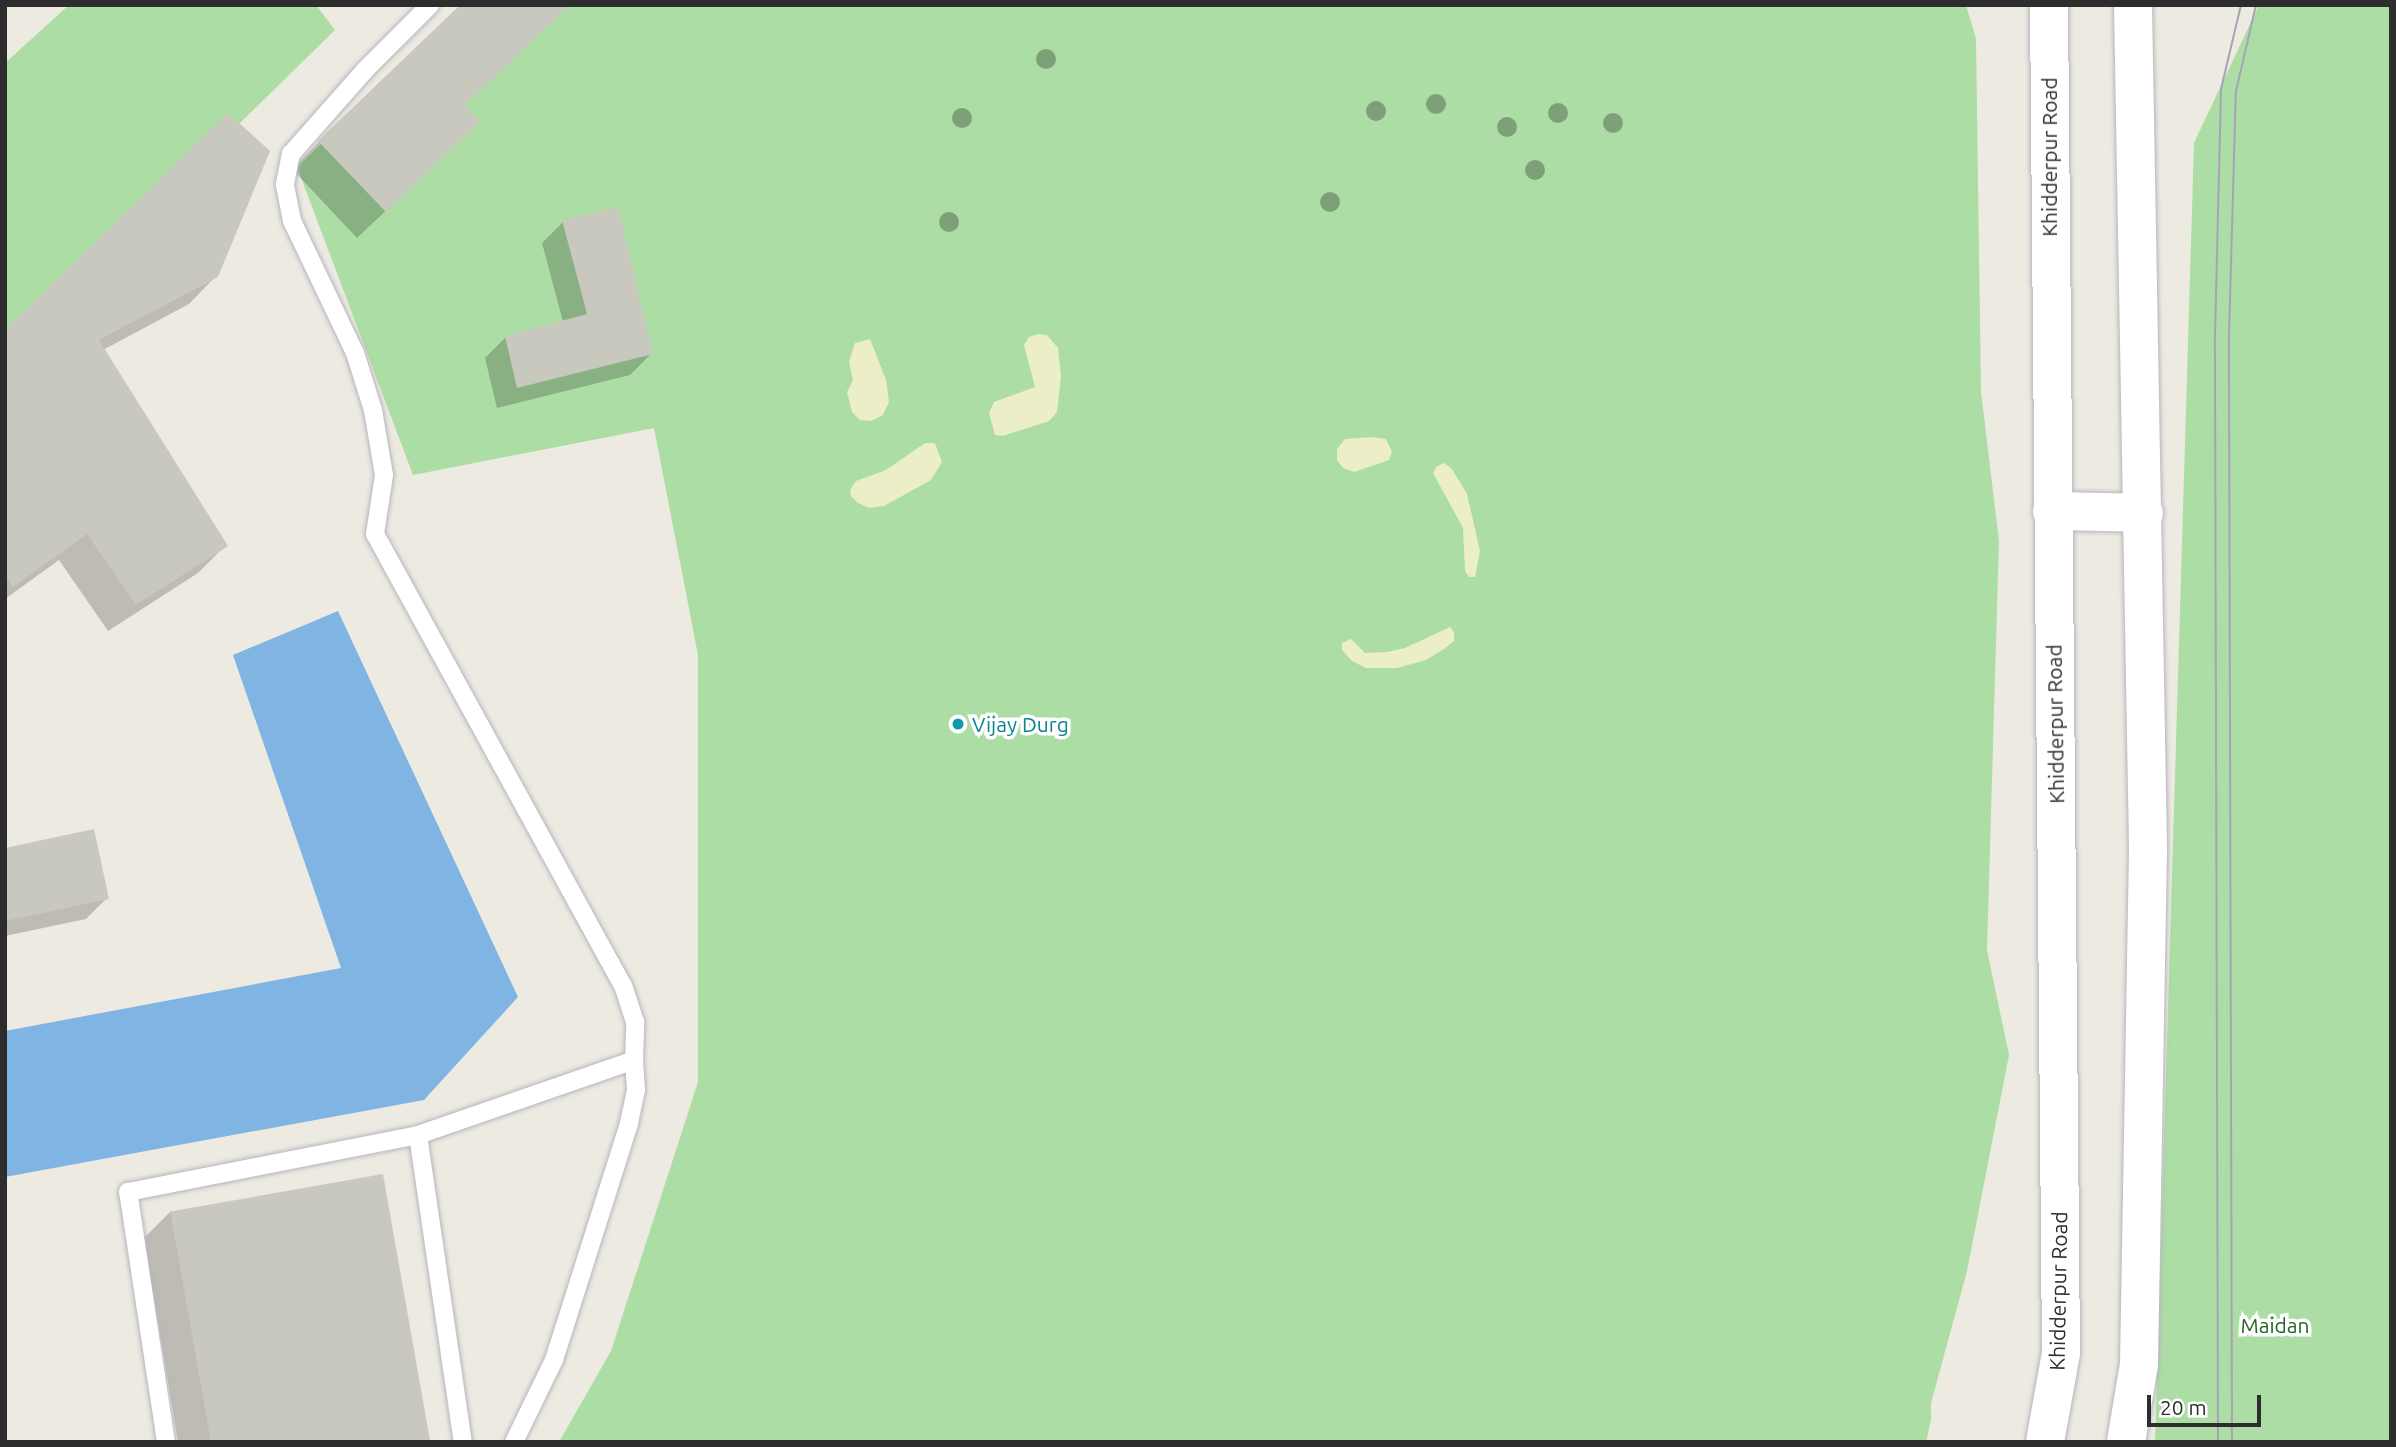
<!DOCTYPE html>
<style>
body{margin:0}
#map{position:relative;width:2396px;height:1447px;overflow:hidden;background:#edeae1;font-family:Ubuntu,sans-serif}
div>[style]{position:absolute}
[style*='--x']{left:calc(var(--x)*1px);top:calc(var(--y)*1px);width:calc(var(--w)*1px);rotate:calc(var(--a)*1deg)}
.green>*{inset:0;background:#acdda4}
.sand>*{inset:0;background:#eceec8}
.water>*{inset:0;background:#80b5e3}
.shadow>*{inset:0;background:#0003}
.building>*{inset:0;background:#c9c8bf;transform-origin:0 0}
.roads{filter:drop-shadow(0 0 2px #b5b5bf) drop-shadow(0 0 2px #b5b5bf)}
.service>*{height:18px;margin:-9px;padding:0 9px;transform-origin:9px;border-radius:9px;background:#fff}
.secondary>*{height:38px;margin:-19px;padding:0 19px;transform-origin:19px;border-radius:19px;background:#fff}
.tram>*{height:2px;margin:-1px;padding:0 1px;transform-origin:1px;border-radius:1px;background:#a5a4b5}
.trees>*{width:20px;height:20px;margin:-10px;border-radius:50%;background:#7ea078}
.dots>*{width:19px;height:19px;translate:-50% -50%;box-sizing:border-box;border:4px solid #fff;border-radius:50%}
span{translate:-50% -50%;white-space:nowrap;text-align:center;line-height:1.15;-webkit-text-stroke:7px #fff;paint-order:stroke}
.street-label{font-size:21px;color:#2d2d2d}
.culture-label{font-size:21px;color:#0d838f}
.left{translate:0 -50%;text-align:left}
.park-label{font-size:21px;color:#246423}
.frame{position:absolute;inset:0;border:7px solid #2d2d2d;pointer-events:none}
.scale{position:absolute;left:2147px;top:1395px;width:114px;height:32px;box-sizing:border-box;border:4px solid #2d2d2d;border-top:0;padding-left:9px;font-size:21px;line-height:24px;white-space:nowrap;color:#2d2d2d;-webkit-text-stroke:5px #fff;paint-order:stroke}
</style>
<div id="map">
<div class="green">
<div style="clip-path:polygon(69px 5px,316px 5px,335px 30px,5px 353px,5px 63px)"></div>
<div style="clip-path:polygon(466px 5px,1966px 5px,1976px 39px,1981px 392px,1999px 541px,1987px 950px,2009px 1055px,1967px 1271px,1931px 1403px,1931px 1420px,1926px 1442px,559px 1442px,611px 1351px,698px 1082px,698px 655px,654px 428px,413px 475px,297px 167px)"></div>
<div style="clip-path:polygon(2259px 5px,2391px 5px,2391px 1442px,2155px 1442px,2194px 143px)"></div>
</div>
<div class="sand">
<div style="clip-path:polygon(1039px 334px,1047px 335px,1058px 348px,1061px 376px,1057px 412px,1049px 421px,1003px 436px,995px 435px,989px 413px,994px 402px,1035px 387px,1024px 345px,1029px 337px)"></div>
<div style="clip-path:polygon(870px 339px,886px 380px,889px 402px,883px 415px,871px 421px,860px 420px,852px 412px,847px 392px,853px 380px,849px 362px,855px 343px)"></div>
<div style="clip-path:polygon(1372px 437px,1386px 439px,1392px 452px,1389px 460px,1354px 472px,1343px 468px,1337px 460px,1337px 449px,1345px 439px)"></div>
<div style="clip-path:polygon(925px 443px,935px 443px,942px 462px,931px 480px,884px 506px,869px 508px,858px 503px,851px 496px,850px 490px,856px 481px,886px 470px)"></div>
<div style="clip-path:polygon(1444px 463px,1452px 469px,1467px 494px,1480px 551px,1475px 577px,1469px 577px,1465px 571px,1463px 528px,1433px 473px,1436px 467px)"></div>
<div style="clip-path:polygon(1450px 627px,1454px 632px,1454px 641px,1444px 649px,1426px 660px,1397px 668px,1366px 668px,1352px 661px,1342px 650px,1342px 643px,1351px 639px,1365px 653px,1387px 652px,1405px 648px)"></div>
</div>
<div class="water">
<div style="clip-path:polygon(338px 611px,518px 997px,424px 1100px,5px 1177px,5px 1031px,341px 968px,233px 655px)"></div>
</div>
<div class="shadow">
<div style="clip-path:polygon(463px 106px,451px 149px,357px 238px,292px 169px,319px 142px)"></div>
<div style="clip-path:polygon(563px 222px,651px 354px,630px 375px,497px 408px,485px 358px,506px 337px,563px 322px,542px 243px)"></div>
<div style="clip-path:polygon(216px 276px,189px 304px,103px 350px,225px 546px,198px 573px,108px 631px,59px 560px,5px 599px,5px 333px)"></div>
<div style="clip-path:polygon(5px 849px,107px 898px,86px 919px,5px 936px)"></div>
<div style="clip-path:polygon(171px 1211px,426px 1442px,178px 1442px,144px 1238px)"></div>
</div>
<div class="building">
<div style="clip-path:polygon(460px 5px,570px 5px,465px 105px,480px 122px,386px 212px,318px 141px)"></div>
<div style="clip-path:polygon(228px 113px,270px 151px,218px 277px,99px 340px,228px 546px,136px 605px,87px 534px,13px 587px,5px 576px,5px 330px)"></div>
<div style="clip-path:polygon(618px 207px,653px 354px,517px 388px,505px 336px,587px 314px,562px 220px)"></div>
<div style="clip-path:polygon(94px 829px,109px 899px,5px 921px,5px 848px)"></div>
<div style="left:383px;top:1174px;width:272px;height:216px;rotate:80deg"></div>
</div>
<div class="roads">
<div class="service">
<div style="--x:418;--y:1135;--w:310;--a:81.7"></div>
<div style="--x:166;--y:1442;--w:253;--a:-98.6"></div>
<div style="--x:128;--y:1192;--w:296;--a:-11.1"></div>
<div style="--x:418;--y:1135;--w:229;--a:-19.1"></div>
<div style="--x:634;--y:1060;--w:38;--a:-88"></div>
<div style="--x:635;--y:1022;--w:38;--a:-108"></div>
<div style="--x:623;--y:986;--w:516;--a:-118.75"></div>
<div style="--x:375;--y:534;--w:60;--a:-81.3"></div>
<div style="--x:384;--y:475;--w:66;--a:-99.6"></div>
<div style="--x:373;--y:410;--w:60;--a:-107.5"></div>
<div style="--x:355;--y:353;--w:146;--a:-115.5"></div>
<div style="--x:292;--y:221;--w:38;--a:-101"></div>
<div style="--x:285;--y:184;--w:31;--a:-79"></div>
<div style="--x:291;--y:154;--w:113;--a:-48.6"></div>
<div style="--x:366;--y:69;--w:91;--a:-45"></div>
<div style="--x:514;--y:1442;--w:91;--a:-64"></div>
<div style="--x:554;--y:1360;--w:249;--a:-72.4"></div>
<div style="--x:629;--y:1123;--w:34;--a:-78"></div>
<div style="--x:636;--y:1090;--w:30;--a:-94"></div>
</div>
<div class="secondary">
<div style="--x:2052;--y:511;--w:92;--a:1.2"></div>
<div style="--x:2045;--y:1442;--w:90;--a:-79.8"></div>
<div style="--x:2061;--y:1353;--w:1348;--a:-90.51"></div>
<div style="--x:2126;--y:1442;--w:79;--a:-80.5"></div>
<div style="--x:2139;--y:1364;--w:516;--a:-89"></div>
<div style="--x:2148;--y:848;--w:843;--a:-91.02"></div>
</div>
</div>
<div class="tram">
<div style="--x:2218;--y:1442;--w:1106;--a:-90.16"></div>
<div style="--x:2215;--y:336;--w:247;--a:-88.6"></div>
<div style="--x:2221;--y:89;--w:86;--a:-76.6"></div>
<div style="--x:2232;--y:1442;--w:1106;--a:-90.16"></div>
<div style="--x:2229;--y:336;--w:245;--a:-88.4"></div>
<div style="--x:2236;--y:91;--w:88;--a:-76.9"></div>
</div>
<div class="trees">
<div style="left:1046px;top:59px"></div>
<div style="left:1436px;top:104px"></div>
<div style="left:1376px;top:111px"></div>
<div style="left:1558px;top:113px"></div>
<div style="left:962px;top:118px"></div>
<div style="left:1613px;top:123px"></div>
<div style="left:1507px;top:127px"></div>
<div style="left:1535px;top:170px"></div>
<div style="left:1330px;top:202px"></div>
<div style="left:949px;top:222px"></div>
</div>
<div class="dots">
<div style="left:958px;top:724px;background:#0f9aa8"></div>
</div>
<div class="street-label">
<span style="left:2049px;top:157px;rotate:-90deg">Khidderpur Road</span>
<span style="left:2055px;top:724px;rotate:-91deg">Khidderpur Road</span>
<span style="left:2058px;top:1291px;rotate:-89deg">Khidderpur Road</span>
</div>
<div class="culture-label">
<span class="left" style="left:972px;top:724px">Vijay Durg</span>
</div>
<div class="park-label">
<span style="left:2275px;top:1325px">Maidan</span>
</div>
<div class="frame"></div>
<div class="scale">20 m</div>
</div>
